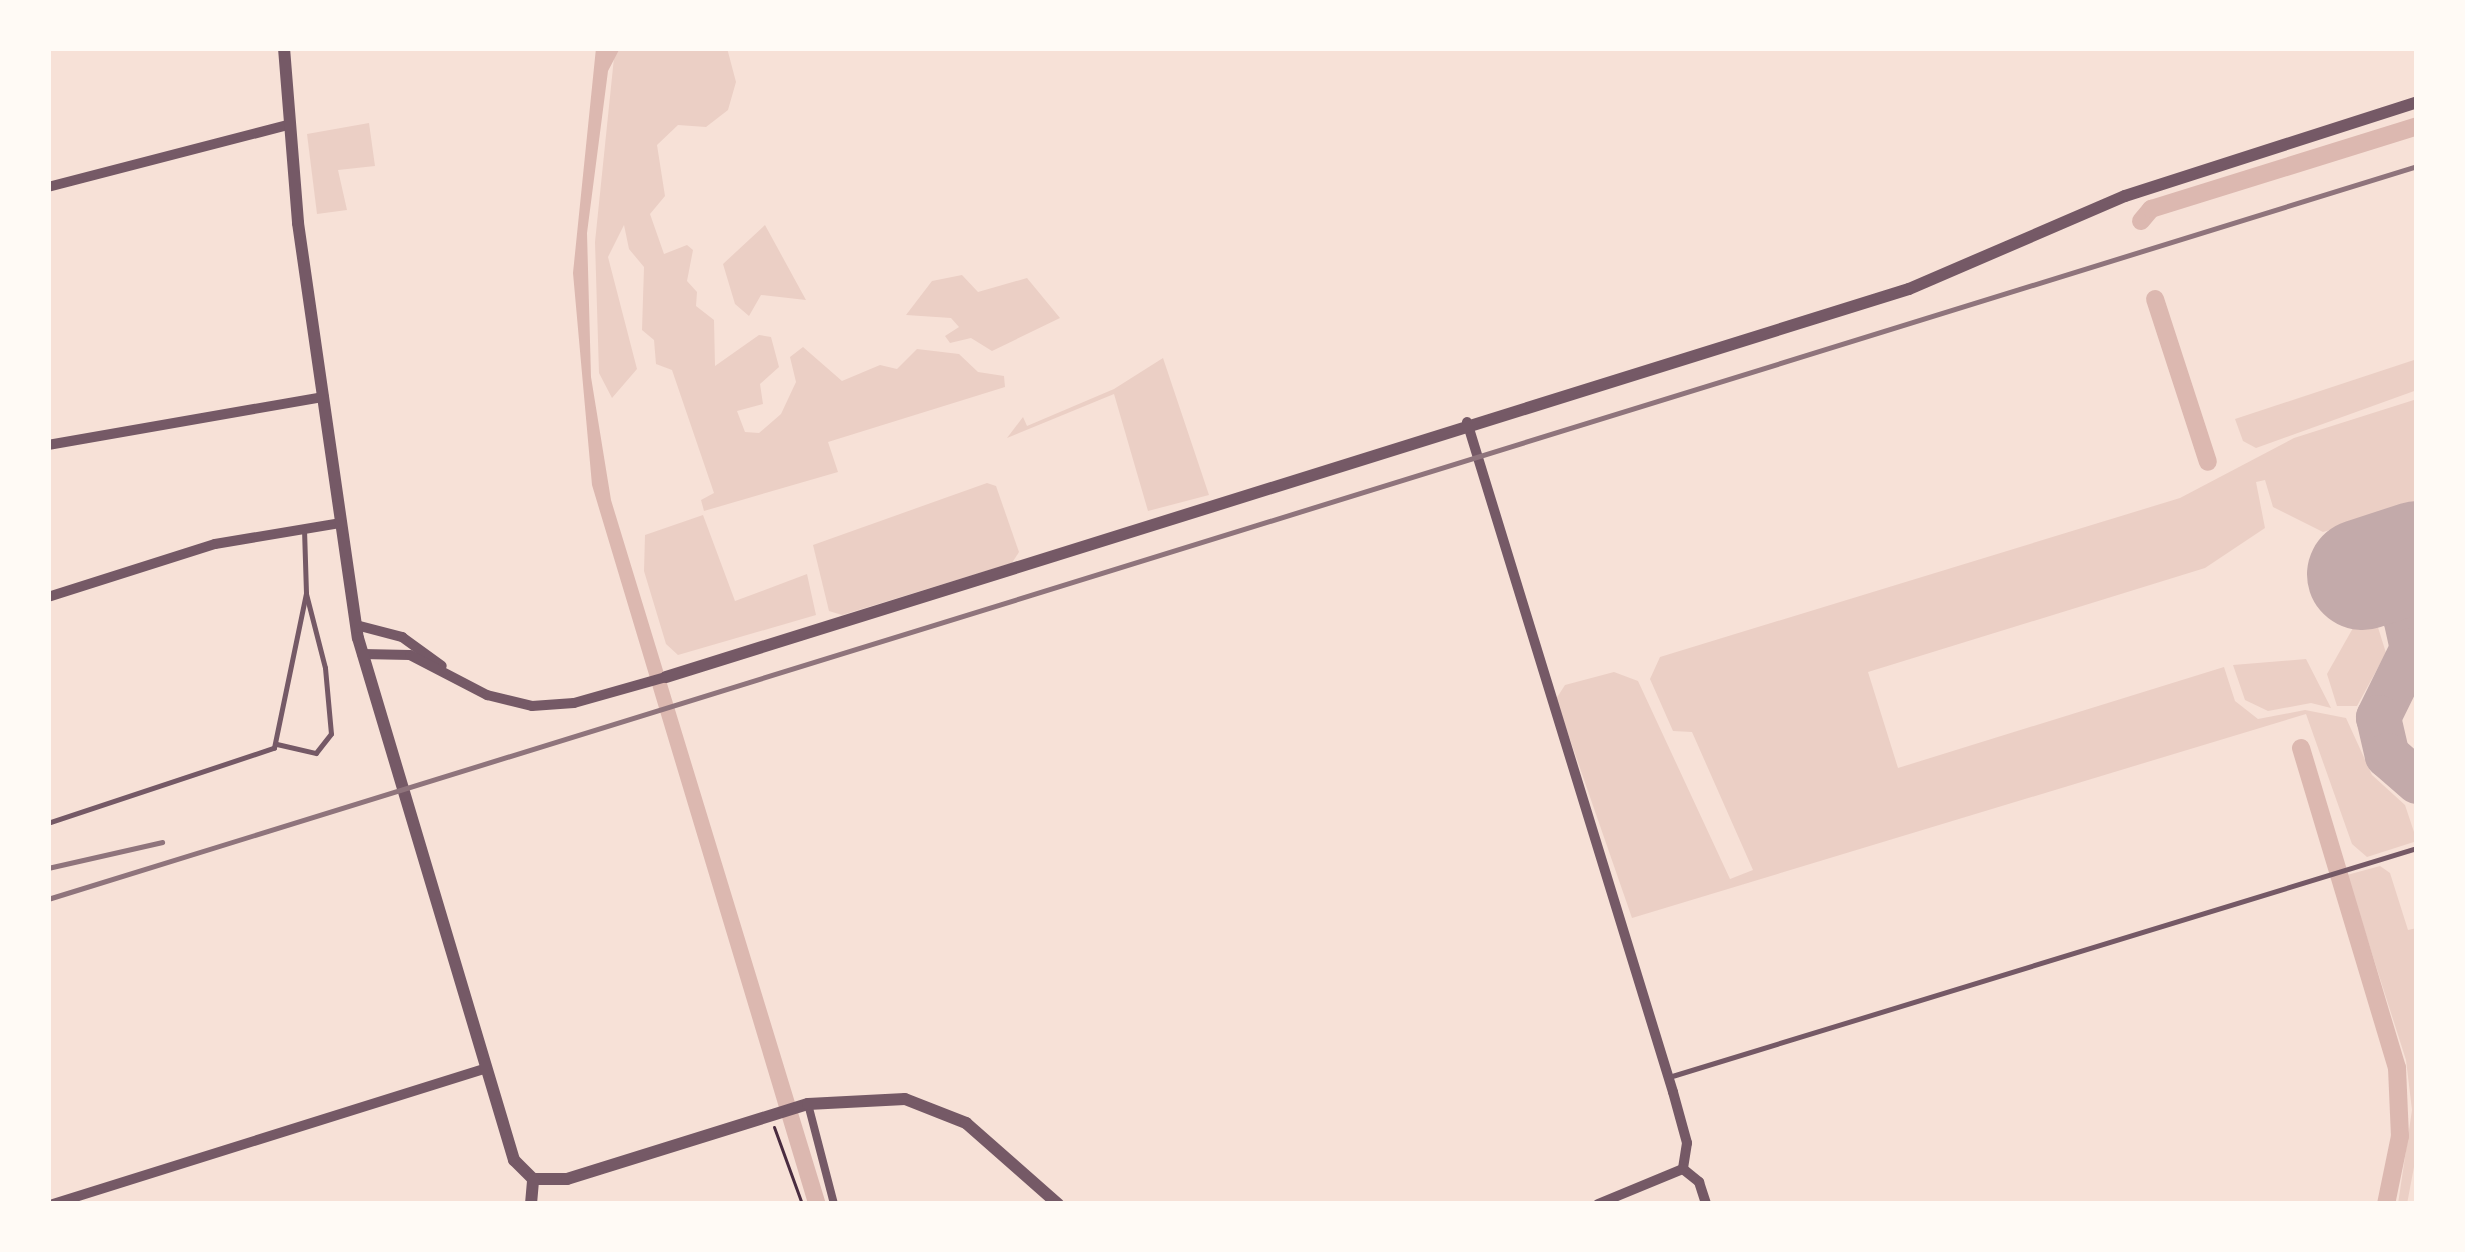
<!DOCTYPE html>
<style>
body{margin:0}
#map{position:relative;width:2465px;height:1252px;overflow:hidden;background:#f7e1d7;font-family:Karla,sans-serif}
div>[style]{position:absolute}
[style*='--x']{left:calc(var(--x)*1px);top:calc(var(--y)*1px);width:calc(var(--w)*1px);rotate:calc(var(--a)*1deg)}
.green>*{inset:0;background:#ebcfc5}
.water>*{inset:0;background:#dcb8b0}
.canal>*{height:18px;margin:-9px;padding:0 9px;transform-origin:9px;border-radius:9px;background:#dcb8b0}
.taxiway>*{height:45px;margin:-22.5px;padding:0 22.5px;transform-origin:22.5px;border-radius:22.5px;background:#c3aaaa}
.runway>*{height:111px;margin:-55.5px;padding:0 55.5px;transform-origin:55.5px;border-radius:55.5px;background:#c3aaaa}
.path>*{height:3px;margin:-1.5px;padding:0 1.5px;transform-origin:1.5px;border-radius:1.5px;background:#4a2c40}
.service>*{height:4.5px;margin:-2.25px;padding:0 2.25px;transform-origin:2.25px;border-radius:2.25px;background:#755966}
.pedestrian>*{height:8px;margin:-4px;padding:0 4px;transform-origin:4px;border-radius:4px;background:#755966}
.minor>*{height:10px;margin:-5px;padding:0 5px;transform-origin:5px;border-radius:5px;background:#755966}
.tertiary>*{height:12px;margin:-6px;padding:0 6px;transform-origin:6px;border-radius:6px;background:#755966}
.rail>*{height:4.5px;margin:-2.25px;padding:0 2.25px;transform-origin:2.25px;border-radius:2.25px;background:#8f747c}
span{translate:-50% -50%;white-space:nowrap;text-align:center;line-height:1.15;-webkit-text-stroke:9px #fffaf5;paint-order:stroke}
.frame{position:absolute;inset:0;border:51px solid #fffaf5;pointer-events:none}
</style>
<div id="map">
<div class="green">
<div style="clip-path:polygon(615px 48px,727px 48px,736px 82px,728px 110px,706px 127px,678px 125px,657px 145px,665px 196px,650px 214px,664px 254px,687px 245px,693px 250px,687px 281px,697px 292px,696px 306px,714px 320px,715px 366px,759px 335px,771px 337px,779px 367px,760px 384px,763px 404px,737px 411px,745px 432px,759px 433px,781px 414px,796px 382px,790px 357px,803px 347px,842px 381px,880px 365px,897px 369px,917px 349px,959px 354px,978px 372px,1004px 376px,1005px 387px,828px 442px,838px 472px,704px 511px,701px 500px,714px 493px,672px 370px,656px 364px,654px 340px,642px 330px,644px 267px,629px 249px,624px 225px,608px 257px,637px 369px,612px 398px,599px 373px,595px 242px)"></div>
<div style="clip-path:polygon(369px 123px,375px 166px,338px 170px,347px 210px,317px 214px,307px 134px)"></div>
<div style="clip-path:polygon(765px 225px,806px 300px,761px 295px,749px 316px,735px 304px,723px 264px)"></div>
<div style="clip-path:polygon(962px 275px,978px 292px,1027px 278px,1060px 318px,992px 351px,971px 338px,950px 343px,945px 336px,959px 327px,951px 318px,906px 315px,932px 281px)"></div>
<div style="clip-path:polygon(1163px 358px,1209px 495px,1148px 511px,1114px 394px,1007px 438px,1023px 417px,1027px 426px,1114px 389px)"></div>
<div style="clip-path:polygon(2417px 359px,2417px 390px,2256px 448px,2243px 441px,2235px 419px)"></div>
<div style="clip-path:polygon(2417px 399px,2417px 503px,2323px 532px,2273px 507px,2265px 480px,2256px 482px,2265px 528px,2205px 568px,1868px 672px,1898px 768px,2224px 667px,2235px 701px,2258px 719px,2305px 710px,2346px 718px,2372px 775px,2405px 805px,2417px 841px,2367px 857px,2352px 844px,2306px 714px,1632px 918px,1556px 699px,1565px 685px,1614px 672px,1638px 681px,1730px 879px,1753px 870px,1692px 732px,1673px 731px,1650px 679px,1660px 657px,2180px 498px,2294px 438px)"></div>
<div style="clip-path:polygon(987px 483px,996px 486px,1019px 552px,1012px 563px,842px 615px,829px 611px,813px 545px)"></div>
<div style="clip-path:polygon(703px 515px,735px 601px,807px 574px,816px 615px,678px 655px,666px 644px,644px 571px,645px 535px)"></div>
<div style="clip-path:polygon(2376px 621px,2386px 653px,2357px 706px,2337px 706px,2327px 674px,2353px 628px)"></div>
<div style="clip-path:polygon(2306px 659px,2331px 708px,2311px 703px,2268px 711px,2245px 700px,2233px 665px)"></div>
<div style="clip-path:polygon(2380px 866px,2390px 873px,2408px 930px,2417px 928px,2417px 1151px,2407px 1204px,2398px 1204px,2412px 1110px,2406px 1060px,2347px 875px)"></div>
</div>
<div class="water">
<div style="clip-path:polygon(596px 48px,620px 48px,608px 71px,587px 233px,591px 377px,611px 500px,826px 1204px,808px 1204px,592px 485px,573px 273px)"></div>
</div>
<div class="canal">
<div style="--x:2141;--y:221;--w:16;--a:-50"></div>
<div style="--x:2151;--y:209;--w:279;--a:-17.3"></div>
<div style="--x:2155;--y:299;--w:171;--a:72"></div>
<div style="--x:2301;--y:748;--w:334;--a:73.3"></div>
<div style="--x:2397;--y:1068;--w:68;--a:87.5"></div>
<div style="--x:2400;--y:1136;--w:69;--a:101.6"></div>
</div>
<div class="taxiway">
<div style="--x:2417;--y:573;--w:46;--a:105.3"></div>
<div style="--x:2405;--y:617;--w:55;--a:77.5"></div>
<div style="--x:2411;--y:650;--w:75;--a:116.2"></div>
<div style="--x:2378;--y:717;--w:39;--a:77"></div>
<div style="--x:2387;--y:755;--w:40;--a:41"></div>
</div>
<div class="runway">
<div style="--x:2362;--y:574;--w:58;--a:-18.1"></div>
</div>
<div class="path">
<div style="--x:774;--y:1127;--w:82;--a:70"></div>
</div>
<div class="service">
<div style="--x:277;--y:744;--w:40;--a:13"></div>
<div style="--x:316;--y:753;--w:24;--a:-52"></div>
<div style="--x:331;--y:734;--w:66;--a:-95.2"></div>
<div style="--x:325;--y:668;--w:76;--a:-104.4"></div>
<div style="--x:48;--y:823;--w:238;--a:-18.4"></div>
<div style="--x:274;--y:748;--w:158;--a:-78.3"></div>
<div style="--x:306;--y:593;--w:64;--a:-91.8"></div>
<div style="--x:1669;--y:1077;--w:782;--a:-17.02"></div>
</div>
<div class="pedestrian">
<div style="--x:808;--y:1104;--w:103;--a:75.4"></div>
</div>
<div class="minor">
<div style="--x:48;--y:187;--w:248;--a:-14.5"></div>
<div style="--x:1467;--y:422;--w:701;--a:72.91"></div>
<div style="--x:1673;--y:1092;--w:53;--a:74.6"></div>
<div style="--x:1687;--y:1143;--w:26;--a:99"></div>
<div style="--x:48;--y:445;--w:280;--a:-9.9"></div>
<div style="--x:48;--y:597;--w:175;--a:-17.6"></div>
<div style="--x:215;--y:544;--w:128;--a:-9.5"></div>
<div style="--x:356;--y:625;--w:48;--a:14.6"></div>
<div style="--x:402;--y:637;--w:49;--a:35.9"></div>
<div style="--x:362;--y:654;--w:48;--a:1.2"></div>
<div style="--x:410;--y:655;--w:87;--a:27.5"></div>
<div style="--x:487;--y:695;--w:46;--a:13.7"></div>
<div style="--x:532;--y:706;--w:42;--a:-4.1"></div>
<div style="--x:574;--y:703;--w:96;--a:-15.8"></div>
<div style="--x:1683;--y:1169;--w:21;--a:39"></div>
<div style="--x:1699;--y:1182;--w:23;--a:72"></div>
<div style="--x:53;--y:1204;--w:454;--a:-17.4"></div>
<div style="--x:1598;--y:1204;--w:92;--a:-22.4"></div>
</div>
<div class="tertiary">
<div style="--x:284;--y:48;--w:176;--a:85.4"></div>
<div style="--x:298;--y:223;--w:419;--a:81.8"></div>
<div style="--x:358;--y:638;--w:545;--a:73.36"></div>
<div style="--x:514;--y:1160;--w:27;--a:45"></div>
<div style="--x:666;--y:677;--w:1302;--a:-17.34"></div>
<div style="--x:1909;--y:289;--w:235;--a:-23.3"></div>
<div style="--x:2125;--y:196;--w:307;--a:-17.8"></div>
<div style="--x:533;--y:1179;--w:34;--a:0"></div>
<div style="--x:567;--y:1179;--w:252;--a:-17.3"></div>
<div style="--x:808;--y:1104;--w:97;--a:-3"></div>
<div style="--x:905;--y:1099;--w:66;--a:21.5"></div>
<div style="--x:966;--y:1123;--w:123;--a:41.4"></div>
<div style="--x:531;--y:1204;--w:25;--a:-85"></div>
</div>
<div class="rail">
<div style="--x:48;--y:868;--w:117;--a:-12.8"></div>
<div style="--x:48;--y:899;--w:2480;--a:-17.19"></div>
</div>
<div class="frame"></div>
</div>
